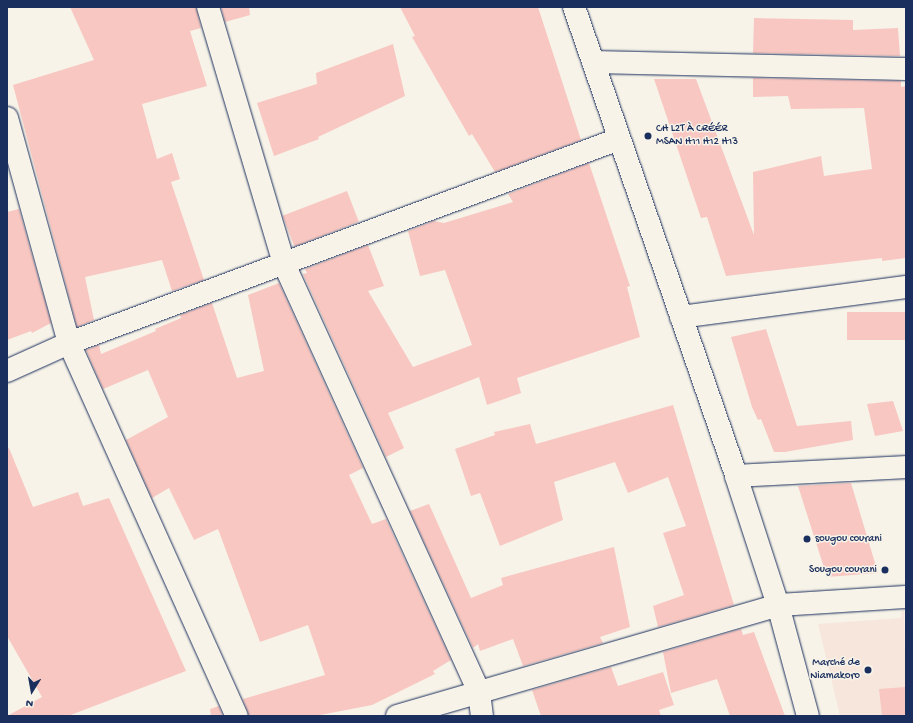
<!DOCTYPE html>
<meta charset="utf-8">
<style>
body{margin:0}
#map{position:relative;width:913px;height:723px;overflow:hidden;background:#f7f3e8;font-family:"Gochi Hand",sans-serif}
div>[style]{position:absolute}
[style*='--x']{left:calc(var(--x)*1px);top:calc(var(--y)*1px);width:calc(var(--w)*1px);rotate:calc(var(--a)*1deg)}
.built>*{inset:0;background:#f7e6dc}
.building>*{inset:0;background:#f8c7c1;transform-origin:0 0}
.roads{filter:drop-shadow(0 0 1px #1b2f5e) drop-shadow(0 0 1px #1b2f5e)}
.minor>*{height:22px;margin:-11px;padding:0 11px;transform-origin:11px;border-radius:11px;background:#f7f3e8}
.dots>*{width:11px;height:11px;translate:-50% -50%;box-sizing:border-box;border:2px solid #f7f3e8;border-radius:50%}
span{translate:-50% -50%;white-space:nowrap;text-align:center;line-height:1.15;-webkit-text-stroke:3px #f7f3e8;paint-order:stroke}
.poi-label{font-size:11px;color:#1b2f5e}
.left{translate:0 -50%;text-align:left}
.right{translate:-100% -50%;text-align:right}
.frame{position:absolute;inset:0;border:8px solid #1b2f5e;pointer-events:none}
.north{position:absolute;left:12px;top:671px;width:40px;height:40px;-webkit-text-stroke:3px #f7f3e8;paint-order:stroke;rotate:191deg;font-size:11px;font-weight:700;line-height:16px;text-align:center;color:#1b2f5e}
.north::after{content:'';display:block;margin:auto;width:14px;height:18px;background:#1b2f5e;clip-path:polygon(50% 0,100% 100%,50% 72%,0 100%)}
</style>
<div id="map">
<div class="built">
<div style="clip-path:polygon(904px 602px,906px 716px,840px 716px,818px 624px,901px 618px)"></div>
</div>
<div class="building">
<div style="clip-path:polygon(70px 7px,196px 7px,201px 28px,190px 31px,207px 86px,142px 104px,157px 159px,172px 153px,180px 179px,171px 182px,204px 280px,172px 291px,162px 260px,85px 277px,94px 320px,77px 327px,13px 85px,94px 60px)"></div>
<div style="clip-path:polygon(221px 7px,249px 7px,250px 15px,225px 22px)"></div>
<div style="clip-path:polygon(400px 7px,538px 7px,581px 140px,495px 172px,472px 134px,469px 136px,412px 37px,415px 36px)"></div>
<div style="clip-path:polygon(754px 18px,853px 20px,853px 30px,898px 28px,900px 56px,753px 53px)"></div>
<div style="clip-path:polygon(393px 44px,405px 96px,318px 137px,319px 139px,274px 156px,257px 103px,317px 84px,316px 73px)"></div>
<div style="clip-path:polygon(753px 78px,901px 81px,901px 87px,906px 86px,906px 258px,882px 261px,882px 258px,726px 276px,707px 217px,701px 218px,654px 79px,696px 79px,754px 235px,753px 172px,821px 156px,824px 176px,872px 169px,864px 108px,791px 109px,788px 96px,753px 97px)"></div>
<div style="clip-path:polygon(589px 163px,630px 286px,627px 287px,640px 337px,517px 378px,521px 393px,487px 405px,479px 377px,388px 413px,404px 448px,386px 457px,303px 274px,307px 273px,305px 269px,368px 245px,384px 286px,368px 291px,413px 367px,472px 345px,445px 270px,420px 276px,408px 231px,434px 221px,444px 223px,513px 202px,508px 194px)"></div>
<div style="left:347px;top:191px;width:33px;height:69px;rotate:69deg"></div>
<div style="clip-path:polygon(19px 209px,51px 323px,32px 333px,31px 331px,7px 340px,7px 212px)"></div>
<div style="clip-path:polygon(279px 283px,363px 468px,349px 475px,372px 524px,386px 519px,451px 660px,433px 671px,435px 674px,372px 705px,315px 716px,249px 716px,243px 699px,325px 675px,308px 625px,260px 642px,218px 529px,194px 540px,169px 488px,152px 498px,126px 440px,168px 417px,148px 370px,103px 389px,86px 350px,99px 345px,101px 354px,156px 331px,155px 329px,181px 318px,180px 315px,212px 303px,237px 378px,264px 371px,248px 295px)"></div>
<div style="left:906px;top:312px;width:28px;height:59px;rotate:90deg"></div>
<div style="clip-path:polygon(766px 329px,797px 426px,851px 421px,853px 440px,785px 452px,774px 452px,761px 419px,758px 420px,752px 407px,731px 337px)"></div>
<div style="clip-path:polygon(893px 401px,903px 431px,875px 436px,867px 404px)"></div>
<div style="clip-path:polygon(673px 405px,734px 605px,658px 627px,653px 606px,684px 595px,663px 533px,686px 526px,668px 477px,628px 493px,615px 462px,554px 482px,563px 520px,500px 546px,480px 493px,471px 496px,455px 449px,495px 435px,494px 432px,530px 424px,536px 444px)"></div>
<div style="clip-path:polygon(9px 448px,33px 507px,78px 492px,83px 506px,109px 498px,186px 671px,68px 716px,7px 716px,42px 697px,7px 636px,7px 449px)"></div>
<div style="clip-path:polygon(851px 483px,878px 573px,827px 577px,798px 486px)"></div>
<div style="clip-path:polygon(429px 504px,471px 598px,503px 585px,501px 578px,614px 547px,630px 627px,600px 637px,603px 643px,523px 666px,513px 639px,480px 651px,478px 644px,473px 648px,410px 511px)"></div>
<div style="clip-path:polygon(741px 629px,743px 635px,754px 632px,785px 716px,730px 716px,717px 679px,671px 693px,663px 652px)"></div>
<div style="clip-path:polygon(611px 667px,618px 686px,663px 672px,674px 705px,659px 710px,661px 716px,541px 716px,532px 690px)"></div>
<div style="clip-path:polygon(906px 687px,906px 716px,882px 716px,879px 689px)"></div>
<div style="clip-path:polygon(219px 706px,223px 716px,211px 716px,210px 709px)"></div>
</div>
<div class="roads">
<div class="minor">
<div style="--x:208;--y:7;--w:268;--a:73.5"></div>
<div style="--x:284;--y:264;--w:470;--a:65.5"></div>
<div style="--x:479;--y:692;--w:24;--a:83"></div>
<div style="--x:574;--y:7;--w:496;--a:70.9"></div>
<div style="--x:736;--y:476;--w:136;--a:72"></div>
<div style="--x:778;--y:605;--w:115;--a:74.9"></div>
<div style="--x:593;--y:62;--w:313;--a:1.3"></div>
<div style="--x:7;--y:118;--w:233;--a:74.6"></div>
<div style="--x:69;--y:343;--w:409;--a:65.8"></div>
<div style="--x:681;--y:317;--w:227;--a:-7.6"></div>
<div style="--x:7;--y:371;--w:68;--a:-24.3"></div>
<div style="--x:69;--y:343;--w:587;--a:-20.35"></div>
<div style="--x:736;--y:476;--w:170;--a:-3"></div>
<div style="--x:397;--y:716;--w:397;--a:-16.2"></div>
<div style="--x:778;--y:605;--w:128;--a:-3.6"></div>
</div>
</div>
<div class="dots">
<div style="left:648px;top:136px;background:#1b2f5e"></div>
<div style="left:807px;top:539px;background:#1b2f5e"></div>
<div style="left:885px;top:570px;background:#1b2f5e"></div>
<div style="left:868px;top:670px;background:#1b2f5e"></div>
</div>
<div class="poi-label">
<span class="left" style="left:656px;top:136px">CH L2T À CRÉÉR<br>MSAN H11 H12 H13</span>
<span class="left" style="left:815px;top:539px">sougou courani</span>
<span class="right" style="left:877px;top:570px">Sougou courani</span>
<span class="right" style="left:860px;top:670px">Marché de<br>Niamakoro</span>
</div>
<div class="frame"></div>
<div class="north">N</div>
</div>
